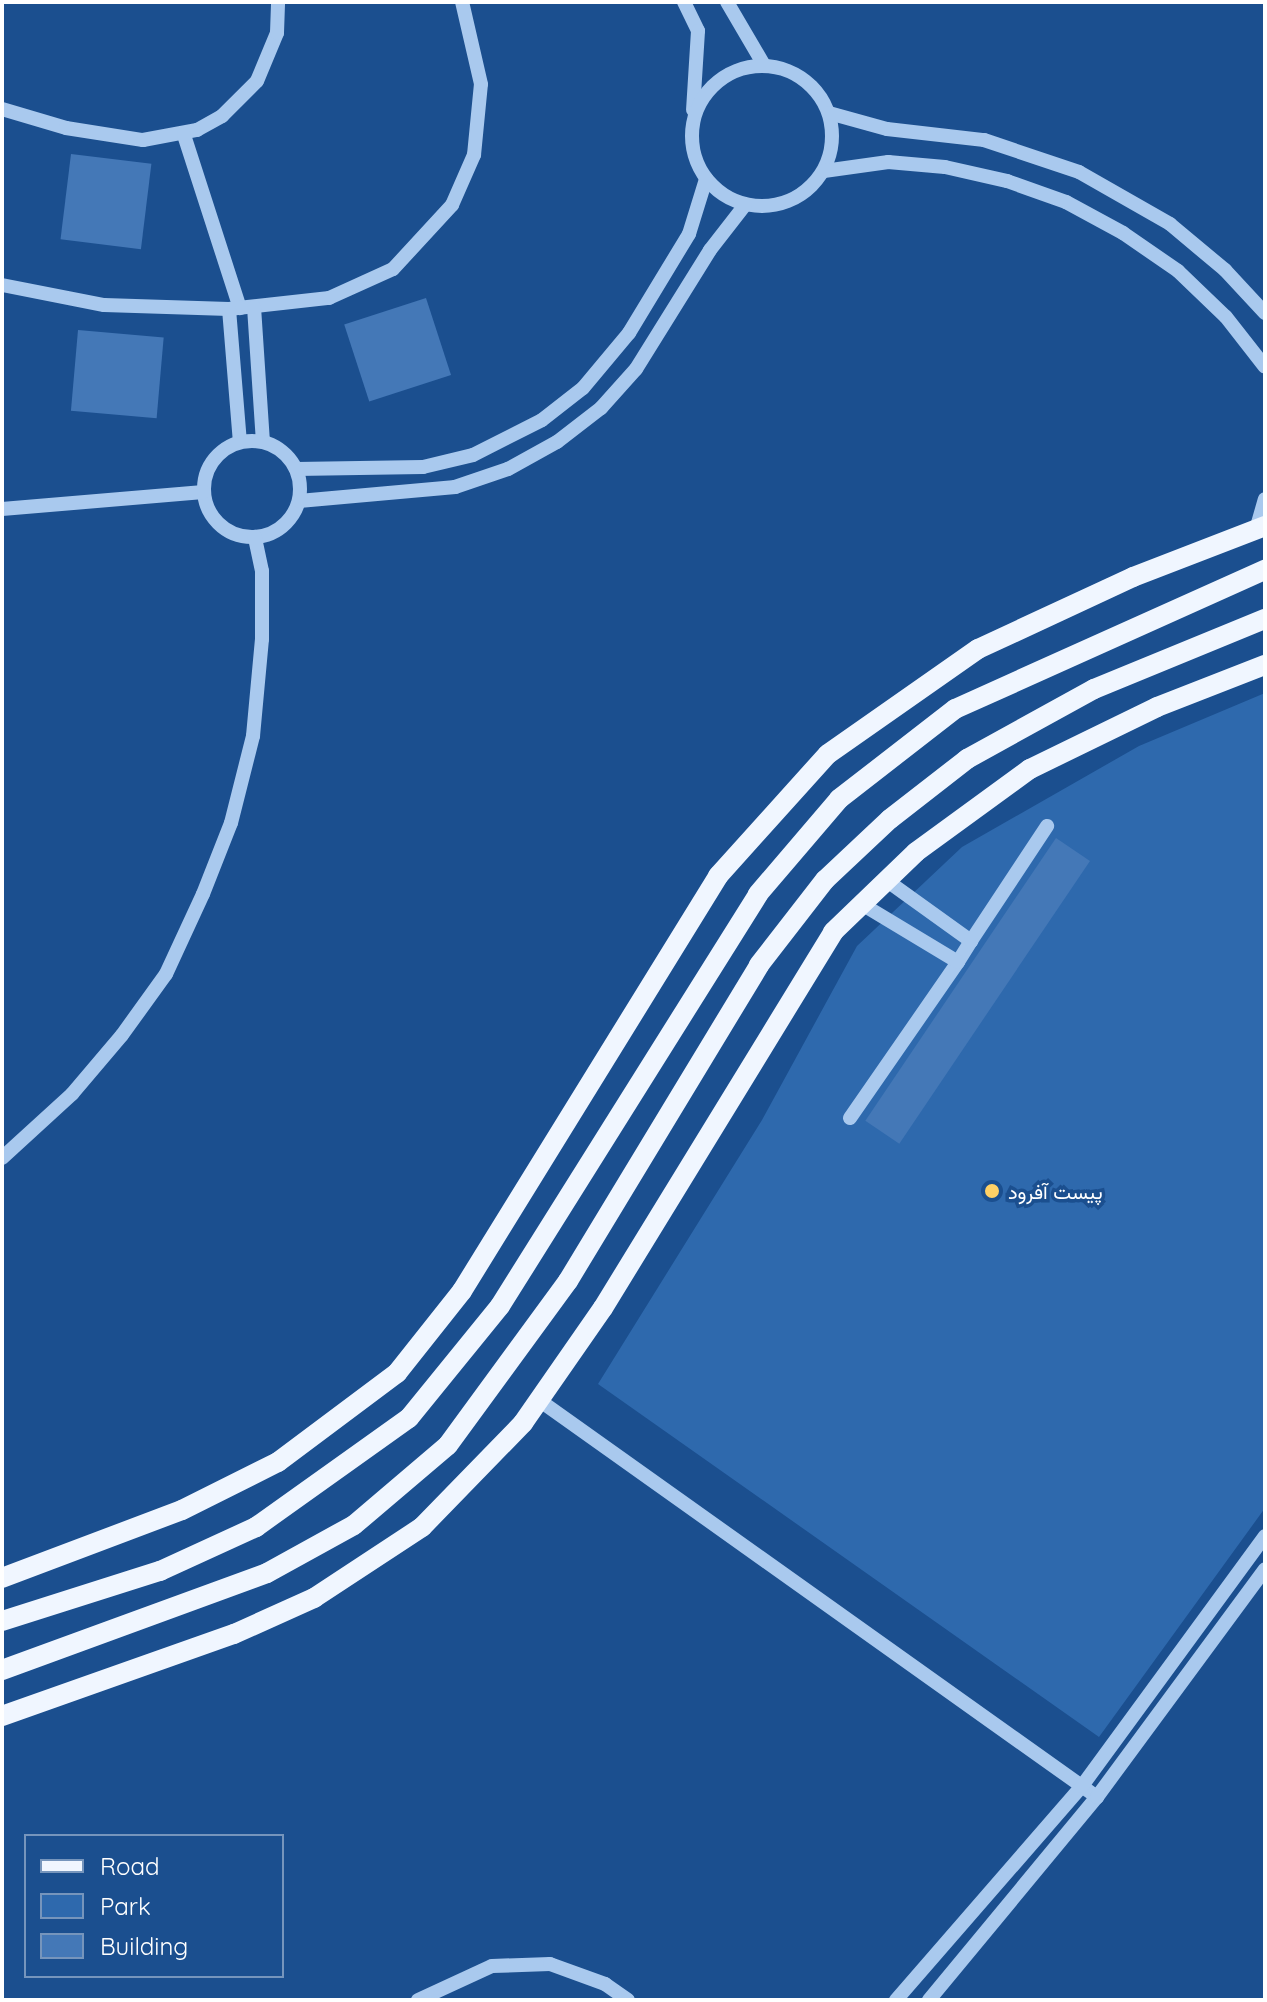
<!DOCTYPE html>
<meta charset="utf-8">
<style>
body{margin:0}
#map{position:relative;width:1267px;height:2002px;overflow:hidden;background:#1b4f8f;font-family:Quicksand,Vazirmatn,sans-serif}
div>[style]{position:absolute}
[style*='--x']{left:calc(var(--x)*1px);top:calc(var(--y)*1px);width:calc(var(--w)*1px);rotate:calc(var(--a)*1deg)}
.green>*{inset:0;background:#2e69ad}
.building>*{inset:0;background:#4478b7;transform-origin:0 0}
.minor>*{height:14px;margin:-7px;padding:0 7px;transform-origin:7px;border-radius:7px;background:#a9c9ee}
.minor>.ring{margin:-7px;padding:0;box-sizing:content-box;background:none;border:14px solid #a9c9ee;border-radius:50%}
.major>*{height:20px;margin:-10px;padding:0 10px;transform-origin:10px;border-radius:10px;background:#f0f6ff}
.dots>*{width:22px;height:22px;translate:-50% -50%;box-sizing:border-box;border:4px solid #1b4f8f;border-radius:50%}
span{translate:-50% -50%;white-space:nowrap;text-align:center;line-height:1.15;-webkit-text-stroke:7px #1b4f8f;paint-order:stroke}
.poi-label{font-size:20px;color:#fff}
.left{translate:0 -50%;text-align:left}
.frame{position:absolute;inset:0;border:4px solid #fff;pointer-events:none}
.legend{position:absolute;left:24px;top:1834px;width:260px;height:144px;box-sizing:border-box;background:#1b4f8f;border:2px solid #7695bc;margin:0;padding:10px 14px;list-style:none;font-size:24px;color:#fff}
.legend li{display:flex;align-items:center;gap:16px;height:40px}
.legend b{width:40px;border:2px solid #7695bc}
</style>
<div id="map">
<div class="green">
<div style="clip-path:polygon(1265px 693px,1265px 1508px,1099px 1737px,598px 1384px,762px 1120px,857px 946px,962px 847px,1139px 746px)"></div>
</div>
<div class="building">
<div style="left:71px;top:154px;width:81px;height:86px;rotate:7deg"></div>
<div style="left:426px;top:298px;width:81px;height:86px;rotate:72deg"></div>
<div style="left:78px;top:330px;width:86px;height:81px;rotate:5deg"></div>
<div style="left:1056px;top:838px;width:41px;height:341px;rotate:34deg"></div>
</div>
<div class="minor">
<div style="--x:684;--y:2;--w:32;--a:64"></div>
<div style="--x:698;--y:31;--w:79;--a:93.6"></div>
<div style="--x:727;--y:2;--w:73;--a:59.6"></div>
<div class="ring" style="left:692px;top:66px;width:126px;height:126px"></div>
<div style="--x:2;--y:109;--w:67;--a:16.5"></div>
<div style="--x:66;--y:128;--w:78;--a:8.9"></div>
<div style="--x:143;--y:140;--w:55;--a:-10.5"></div>
<div style="--x:197;--y:130;--w:29;--a:-29"></div>
<div style="--x:222;--y:116;--w:49;--a:-45"></div>
<div style="--x:257;--y:81;--w:52;--a:-67.4"></div>
<div style="--x:277;--y:33;--w:31;--a:-88"></div>
<div style="--x:829;--y:113;--w:60;--a:15.4"></div>
<div style="--x:887;--y:129;--w:98;--a:6.5"></div>
<div style="--x:984;--y:140;--w:100;--a:18.6"></div>
<div style="--x:1079;--y:172;--w:105;--a:29.7"></div>
<div style="--x:1170;--y:224;--w:72;--a:39.9"></div>
<div style="--x:1225;--y:270;--w:59;--a:47.1"></div>
<div style="--x:184;--y:135;--w:182;--a:72.1"></div>
<div style="--x:824;--y:171;--w:65;--a:-8"></div>
<div style="--x:888;--y:162;--w:57;--a:5"></div>
<div style="--x:945;--y:167;--w:64;--a:12.7"></div>
<div style="--x:1007;--y:181;--w:63;--a:19.6"></div>
<div style="--x:1066;--y:202;--w:65;--a:28.5"></div>
<div style="--x:1123;--y:233;--w:67;--a:34.6"></div>
<div style="--x:1178;--y:271;--w:66;--a:43.8"></div>
<div style="--x:1226;--y:317;--w:63;--a:52"></div>
<div style="--x:2;--y:285;--w:104;--a:11.1"></div>
<div style="--x:104;--y:305;--w:125;--a:1.8"></div>
<div style="--x:229;--y:309;--w:101;--a:-6.3"></div>
<div style="--x:329;--y:298;--w:70;--a:-24.4"></div>
<div style="--x:393;--y:269;--w:87;--a:-47.3"></div>
<div style="--x:452;--y:205;--w:55;--a:-66.3"></div>
<div style="--x:474;--y:155;--w:71;--a:-84.4"></div>
<div style="--x:481;--y:84;--w:84;--a:-103"></div>
<div style="--x:254;--y:307;--w:135;--a:86.2"></div>
<div style="--x:229;--y:309;--w:133;--a:85.3"></div>
<div class="ring" style="left:204px;top:441px;width:82px;height:82px"></div>
<div style="--x:296;--y:469;--w:127;--a:-0.9"></div>
<div style="--x:423;--y:467;--w:51;--a:-13.5"></div>
<div style="--x:473;--y:455;--w:77;--a:-26.9"></div>
<div style="--x:542;--y:420;--w:52;--a:-38"></div>
<div style="--x:583;--y:388;--w:72;--a:-50.1"></div>
<div style="--x:629;--y:333;--w:116;--a:-58.8"></div>
<div style="--x:689;--y:234;--w:58;--a:-72.8"></div>
<div style="--x:299;--y:501;--w:157;--a:-5.1"></div>
<div style="--x:455;--y:487;--w:56;--a:-18.8"></div>
<div style="--x:508;--y:469;--w:56;--a:-28.9"></div>
<div style="--x:557;--y:442;--w:56;--a:-37.7"></div>
<div style="--x:601;--y:408;--w:52;--a:-48.1"></div>
<div style="--x:636;--y:369;--w:140;--a:-58.1"></div>
<div style="--x:710;--y:250;--w:57;--a:-52.1"></div>
<div style="--x:2;--y:509;--w:202;--a:-4.8"></div>
<div style="--x:1256;--y:530;--w:32;--a:-74"></div>
<div style="--x:886;--y:880;--w:105;--a:35.7"></div>
<div style="--x:971;--y:941;--w:25;--a:122"></div>
<div style="--x:971;--y:941;--w:138;--a:-56.5"></div>
<div style="--x:850;--y:1118;--w:190;--a:-55.3"></div>
<div style="--x:958;--y:962;--w:112;--a:-148.9"></div>
<div style="--x:2;--y:1158;--w:95;--a:-42.4"></div>
<div style="--x:72;--y:1094;--w:77;--a:-49.7"></div>
<div style="--x:122;--y:1035;--w:75;--a:-54.2"></div>
<div style="--x:166;--y:974;--w:88;--a:-65.2"></div>
<div style="--x:203;--y:894;--w:76;--a:-68.5"></div>
<div style="--x:231;--y:823;--w:90;--a:-75.8"></div>
<div style="--x:253;--y:736;--w:97;--a:-84.7"></div>
<div style="--x:262;--y:639;--w:68;--a:-90"></div>
<div style="--x:262;--y:571;--w:35;--a:-102"></div>
<div style="--x:539;--y:1400;--w:685;--a:35.43"></div>
<div style="--x:418;--y:2000;--w:81;--a:-24.7"></div>
<div style="--x:492;--y:1966;--w:58;--a:-2"></div>
<div style="--x:550;--y:1964;--w:59;--a:20"></div>
<div style="--x:605;--y:1984;--w:28;--a:35"></div>
<div style="--x:896;--y:2000;--w:284;--a:-49"></div>
<div style="--x:1082;--y:1786;--w:310;--a:-53.8"></div>
<div style="--x:929;--y:2000;--w:264;--a:-50.4"></div>
<div style="--x:1097;--y:1797;--w:283;--a:-53.6"></div>
</div>
<div class="major">
<div style="--x:2;--y:1578;--w:192;--a:-20.7"></div>
<div style="--x:182;--y:1510;--w:107;--a:-26.6"></div>
<div style="--x:278;--y:1462;--w:149;--a:-36.8"></div>
<div style="--x:397;--y:1373;--w:105;--a:-51.6"></div>
<div style="--x:462;--y:1291;--w:488;--a:-58.3"></div>
<div style="--x:718;--y:876;--w:164;--a:-48"></div>
<div style="--x:828;--y:754;--w:183;--a:-35"></div>
<div style="--x:978;--y:649;--w:171;--a:-24.9"></div>
<div style="--x:1133;--y:577;--w:142;--a:-21.1"></div>
<div style="--x:2;--y:1621;--w:166;--a:-17.6"></div>
<div style="--x:160;--y:1571;--w:106;--a:-24.6"></div>
<div style="--x:256;--y:1527;--w:188;--a:-35.5"></div>
<div style="--x:409;--y:1418;--w:144;--a:-50.9"></div>
<div style="--x:500;--y:1306;--w:486;--a:-57.9"></div>
<div style="--x:758;--y:894;--w:125;--a:-49.5"></div>
<div style="--x:839;--y:799;--w:147;--a:-37.8"></div>
<div style="--x:955;--y:709;--w:340;--a:-24.2"></div>
<div style="--x:2;--y:1670;--w:282;--a:-20.1"></div>
<div style="--x:267;--y:1573;--w:99;--a:-28.9"></div>
<div style="--x:354;--y:1525;--w:123;--a:-40.4"></div>
<div style="--x:448;--y:1445;--w:203;--a:-53.8"></div>
<div style="--x:568;--y:1281;--w:369;--a:-58.8"></div>
<div style="--x:759;--y:965;--w:108;--a:-52.2"></div>
<div style="--x:825;--y:880;--w:89;--a:-43.2"></div>
<div style="--x:890;--y:819;--w:98;--a:-37.9"></div>
<div style="--x:967;--y:759;--w:145;--a:-28.9"></div>
<div style="--x:1094;--y:689;--w:185;--a:-22.3"></div>
<div style="--x:2;--y:1716;--w:246;--a:-19.5"></div>
<div style="--x:234;--y:1634;--w:88;--a:-24.2"></div>
<div style="--x:314;--y:1598;--w:129;--a:-33.3"></div>
<div style="--x:422;--y:1527;--w:145;--a:-45.8"></div>
<div style="--x:523;--y:1423;--w:140;--a:-55.2"></div>
<div style="--x:603;--y:1308;--w:441;--a:-58.5"></div>
<div style="--x:833;--y:932;--w:115;--a:-43.9"></div>
<div style="--x:916;--y:852;--w:141;--a:-36.1"></div>
<div style="--x:1030;--y:769;--w:141;--a:-26"></div>
<div style="--x:1157;--y:707;--w:116;--a:-21.3"></div>
</div>
<div class="dots">
<div style="left:992px;top:1191px;background:#ffd166"></div>
</div>
<div class="poi-label">
<span class="left" style="left:1008px;top:1191px">پیست آفرود</span>
</div>
<div class="frame"></div>
<ul class="legend">
<li><b style="height:10px;background:#f0f6ff"></b>Road</li>
<li><b style="height:22px;background:#2e69ad"></b>Park</li>
<li><b style="height:22px;background:#4478b7"></b>Building</li>
</ul>
</div>
